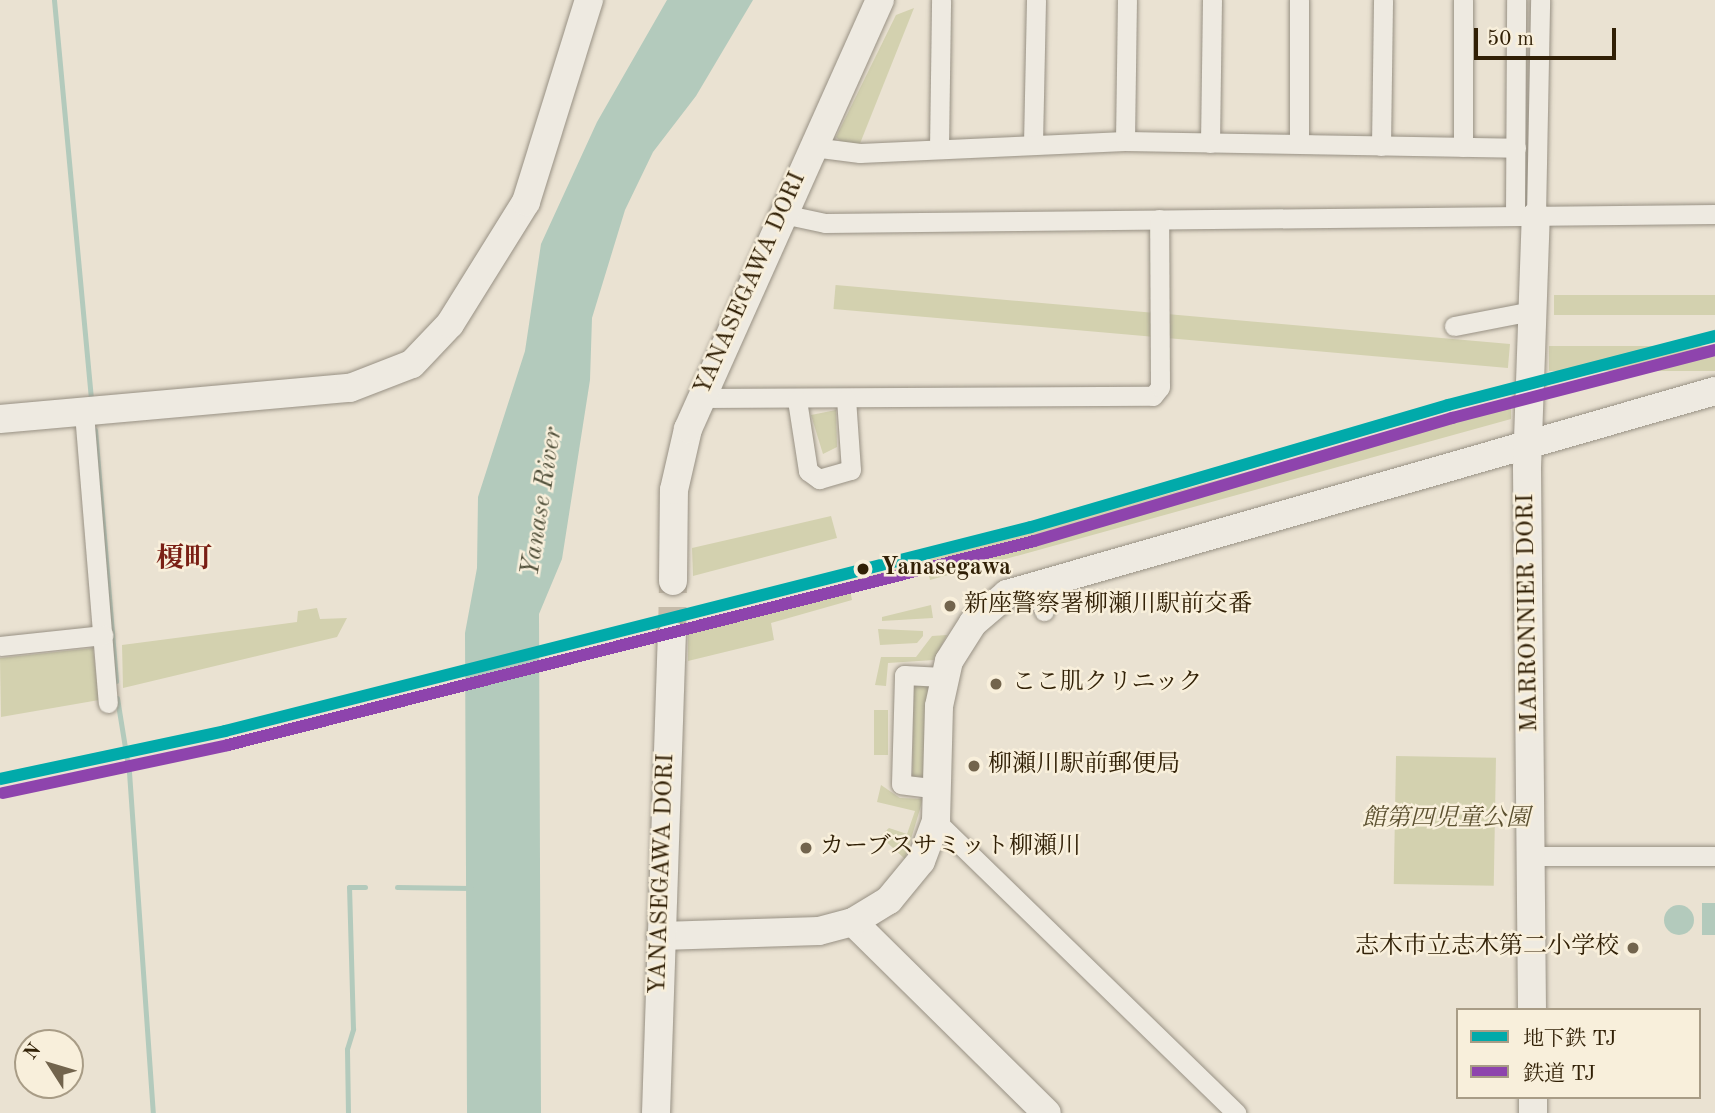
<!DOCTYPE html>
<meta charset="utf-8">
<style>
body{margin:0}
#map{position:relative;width:1715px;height:1113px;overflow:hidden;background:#eae2d2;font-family:"Old Standard TT","Noto Serif JP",serif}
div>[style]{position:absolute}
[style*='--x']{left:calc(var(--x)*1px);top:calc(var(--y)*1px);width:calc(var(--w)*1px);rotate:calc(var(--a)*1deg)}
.green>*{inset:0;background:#d3d1af;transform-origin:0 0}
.water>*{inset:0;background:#b3cabc;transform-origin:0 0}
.round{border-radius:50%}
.stream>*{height:5px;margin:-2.5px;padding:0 2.5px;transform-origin:2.5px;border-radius:2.5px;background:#b3cabc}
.secondary-tunnel>*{height:28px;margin-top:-14px;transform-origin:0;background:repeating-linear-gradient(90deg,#c5bba9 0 28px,transparent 0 42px)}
.roads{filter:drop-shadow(0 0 2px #989184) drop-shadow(0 0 2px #989184)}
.street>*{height:19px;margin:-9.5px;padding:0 9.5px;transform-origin:9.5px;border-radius:9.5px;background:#eeeae1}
.secondary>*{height:28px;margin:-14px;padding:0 14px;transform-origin:14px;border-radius:14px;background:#eeeae1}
.rail-1>*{height:12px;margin:-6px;padding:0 6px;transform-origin:6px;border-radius:6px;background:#8e44ad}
.metro-1>*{height:12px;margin:-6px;padding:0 6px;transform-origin:6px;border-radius:6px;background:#01aaaa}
.dots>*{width:19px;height:19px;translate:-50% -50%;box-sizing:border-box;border:4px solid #f8efdb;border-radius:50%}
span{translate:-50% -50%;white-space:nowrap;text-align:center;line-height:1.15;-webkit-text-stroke:5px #f8efdb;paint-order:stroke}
.street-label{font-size:24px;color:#312006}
.stop-label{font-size:24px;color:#312006;font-weight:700}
.left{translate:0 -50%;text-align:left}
.poi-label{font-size:24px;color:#312006}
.right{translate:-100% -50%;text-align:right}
.park-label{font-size:24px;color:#5c5130;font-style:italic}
.water-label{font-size:26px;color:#51503a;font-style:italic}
.quarter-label{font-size:28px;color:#7a1f14;font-weight:700}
.legend{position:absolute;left:1456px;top:1008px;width:245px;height:91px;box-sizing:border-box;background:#f8efdb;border:2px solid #a89c86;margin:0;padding:9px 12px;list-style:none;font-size:21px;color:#312006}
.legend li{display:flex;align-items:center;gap:14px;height:35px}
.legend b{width:35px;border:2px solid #a89c86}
.north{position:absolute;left:14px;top:1029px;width:70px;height:70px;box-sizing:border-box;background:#f8efdb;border:2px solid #a89c86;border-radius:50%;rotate:307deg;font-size:19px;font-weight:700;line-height:28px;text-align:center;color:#312006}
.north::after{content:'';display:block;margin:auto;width:24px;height:32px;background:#72644d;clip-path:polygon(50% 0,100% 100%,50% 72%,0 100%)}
.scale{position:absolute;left:1474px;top:28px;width:142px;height:32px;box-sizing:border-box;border:4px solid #312006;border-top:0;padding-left:9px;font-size:21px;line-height:24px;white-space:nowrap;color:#312006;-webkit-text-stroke:5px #f8efdb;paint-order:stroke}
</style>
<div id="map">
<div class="green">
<div style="clip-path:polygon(914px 8px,859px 146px,844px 145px,836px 137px,896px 15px)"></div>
<div style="left:1715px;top:295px;width:20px;height:161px;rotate:90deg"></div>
<div style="left:1510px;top:344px;width:24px;height:677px;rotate:95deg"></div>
<div style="left:1715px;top:346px;width:25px;height:166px;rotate:90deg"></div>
<div style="clip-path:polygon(1511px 399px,1511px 419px,930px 580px,926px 564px,849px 585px,852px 600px,771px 623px,774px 640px,688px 661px,688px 626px)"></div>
<div style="clip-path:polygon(836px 410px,837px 447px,823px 454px,811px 415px)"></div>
<div style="clip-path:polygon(831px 516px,837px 538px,693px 576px,692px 548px)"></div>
<div style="clip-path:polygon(931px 605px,933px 618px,882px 621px,882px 617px)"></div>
<div style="clip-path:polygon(317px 608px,320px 619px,347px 618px,337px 637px,123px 688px,122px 645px,297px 622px,298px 611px)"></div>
<div style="clip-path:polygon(878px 629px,923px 631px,923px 636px,917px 643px,880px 645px)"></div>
<div style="clip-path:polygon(947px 635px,934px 660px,888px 663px,886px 686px,875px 685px,881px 657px,916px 657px,932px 636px)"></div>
<div style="clip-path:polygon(93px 648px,99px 700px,1px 717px,0 658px)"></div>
<div style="left:930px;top:680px;width:97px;height:16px;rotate:91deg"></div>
<div style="left:888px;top:710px;width:45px;height:14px;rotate:90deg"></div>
<div style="left:1396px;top:756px;width:100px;height:128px;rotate:1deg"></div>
<div style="clip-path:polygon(881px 785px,900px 798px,923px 799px,905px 859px,880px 836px,889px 828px,907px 834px,915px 811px,877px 802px)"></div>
</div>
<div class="water">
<div style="clip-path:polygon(667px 0,753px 0,696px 96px,653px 152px,625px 210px,592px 318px,590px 380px,562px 559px,539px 614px,541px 1113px,467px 1113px,465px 633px,477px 568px,478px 497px,525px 351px,541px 244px,597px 122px)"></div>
<div style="left:1702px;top:903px;width:13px;height:32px"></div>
<div class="round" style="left:1664px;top:905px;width:30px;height:30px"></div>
</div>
<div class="stream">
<div style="--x:54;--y:0;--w:399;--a:84.7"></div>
<div style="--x:95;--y:430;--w:252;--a:85.2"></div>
<div style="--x:117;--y:698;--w:75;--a:80.8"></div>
<div style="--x:129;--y:772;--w:342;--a:86"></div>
<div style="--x:397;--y:887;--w:74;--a:0.8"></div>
<div style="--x:348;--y:1113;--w:64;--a:-90.9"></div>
<div style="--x:347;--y:1049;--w:21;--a:-73"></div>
<div style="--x:353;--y:1029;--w:142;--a:-91.6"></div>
<div style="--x:349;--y:887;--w:16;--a:0"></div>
</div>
<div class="secondary-tunnel">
<div style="--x:672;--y:635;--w:54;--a:-88.9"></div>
</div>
<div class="roads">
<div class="street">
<div style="--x:1125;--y:141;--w:141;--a:-89.2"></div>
<div style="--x:1210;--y:143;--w:143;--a:-89.2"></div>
<div style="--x:1299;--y:143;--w:143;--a:-90"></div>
<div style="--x:1033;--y:144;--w:144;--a:-88.8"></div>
<div style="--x:1381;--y:146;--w:146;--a:-89.2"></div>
<div style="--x:813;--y:147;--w:47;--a:7.3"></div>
<div style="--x:860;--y:153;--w:265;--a:-2.6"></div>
<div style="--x:1125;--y:141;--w:391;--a:1"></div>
<div style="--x:1463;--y:147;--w:147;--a:-90"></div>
<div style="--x:939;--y:149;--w:149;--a:-89.2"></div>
<div style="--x:783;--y:214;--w:43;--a:12.1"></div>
<div style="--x:825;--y:223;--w:890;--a:-0.58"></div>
<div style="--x:1515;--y:216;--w:216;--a:-89.7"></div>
<div style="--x:1536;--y:216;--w:216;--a:-88.9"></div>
<div style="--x:1454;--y:326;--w:79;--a:-10.9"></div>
<div style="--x:701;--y:398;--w:452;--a:-0.3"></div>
<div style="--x:1153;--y:396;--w:11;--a:-52"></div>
<div style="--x:1160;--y:387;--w:168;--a:-90.3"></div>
<div style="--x:797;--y:400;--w:72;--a:81.2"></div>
<div style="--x:808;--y:471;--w:14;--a:36"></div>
<div style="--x:819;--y:479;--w:33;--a:-16"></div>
<div style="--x:851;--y:470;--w:71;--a:-94"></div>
<div style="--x:84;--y:413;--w:291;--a:85.3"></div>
<div style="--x:1037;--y:581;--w:31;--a:77"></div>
<div style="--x:0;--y:646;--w:104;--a:-6.1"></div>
<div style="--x:939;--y:789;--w:38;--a:-173"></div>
<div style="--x:901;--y:784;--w:109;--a:-88.4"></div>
<div style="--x:904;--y:675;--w:39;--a:3"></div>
<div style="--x:936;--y:821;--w:419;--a:44.2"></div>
<div style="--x:1531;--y:856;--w:184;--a:0"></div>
</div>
<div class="secondary">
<div style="--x:0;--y:419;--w:351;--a:-5.1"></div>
<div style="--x:350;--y:388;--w:66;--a:-21.2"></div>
<div style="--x:412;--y:364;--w:55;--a:-46.5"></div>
<div style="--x:450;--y:324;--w:144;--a:-58.1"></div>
<div style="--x:526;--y:202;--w:212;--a:-72.7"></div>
<div style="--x:673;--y:581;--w:91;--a:-89.4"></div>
<div style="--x:674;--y:490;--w:63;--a:-77.1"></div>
<div style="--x:688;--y:429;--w:470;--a:-65.9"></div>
<div style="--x:853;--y:922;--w:272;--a:44.6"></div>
<div style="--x:661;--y:936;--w:158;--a:-1.8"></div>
<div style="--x:819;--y:931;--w:35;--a:-15"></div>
<div style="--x:853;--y:922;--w:42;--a:-31.4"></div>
<div style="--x:889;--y:900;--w:50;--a:-50.6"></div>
<div style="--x:921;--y:861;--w:43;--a:-69.4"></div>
<div style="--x:936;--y:821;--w:115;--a:-88.5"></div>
<div style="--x:939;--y:706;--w:46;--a:-77.5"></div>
<div style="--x:949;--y:661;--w:45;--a:-57.7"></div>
<div style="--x:973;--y:623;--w:45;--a:-40.5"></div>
<div style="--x:1007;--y:594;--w:737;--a:-16"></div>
<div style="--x:1532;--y:1010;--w:542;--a:-90.53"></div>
<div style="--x:1527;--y:468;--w:252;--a:-88"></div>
<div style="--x:1533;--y:1097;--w:16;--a:90"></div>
<div style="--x:656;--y:1113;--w:478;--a:-88.1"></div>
</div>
</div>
<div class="rail-1">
<div style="--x:3;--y:793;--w:230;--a:-12"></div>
<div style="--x:228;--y:745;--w:831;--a:-14.2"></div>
<div style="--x:1034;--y:541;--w:436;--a:-16.4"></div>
<div style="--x:1452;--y:418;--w:272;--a:-14.5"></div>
</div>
<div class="metro-1">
<div style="--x:0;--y:779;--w:230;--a:-12"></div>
<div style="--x:225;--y:731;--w:831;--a:-14.2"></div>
<div style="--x:1031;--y:527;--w:434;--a:-16.3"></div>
<div style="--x:1448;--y:405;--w:276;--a:-14.5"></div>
</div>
<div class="dots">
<div style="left:863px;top:569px;background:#312006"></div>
<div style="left:950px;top:606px;background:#72644d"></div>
<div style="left:996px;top:684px;background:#72644d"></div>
<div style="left:974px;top:766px;background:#72644d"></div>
<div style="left:806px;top:848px;background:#72644d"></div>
<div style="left:1633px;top:948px;background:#72644d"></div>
</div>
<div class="street-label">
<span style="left:751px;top:284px;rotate:-66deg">YANASEGAWA DORI</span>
<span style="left:1529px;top:613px;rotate:-91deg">MARRONNIER DORI</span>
<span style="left:663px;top:874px;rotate:-88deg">YANASEGAWA DORI</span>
</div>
<div class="stop-label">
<span class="left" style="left:881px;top:569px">Yanasegawa</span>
</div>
<div class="poi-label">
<span class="left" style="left:964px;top:606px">新座警察署柳瀬川駅前交番</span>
<span class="left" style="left:1012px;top:684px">ここ肌クリニック</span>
<span class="left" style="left:988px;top:766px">柳瀬川駅前郵便局</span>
<span class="left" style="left:820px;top:848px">カーブスサミット柳瀬川</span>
<span class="right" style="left:1619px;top:948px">志木市立志木第二小学校</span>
</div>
<div class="park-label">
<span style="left:1446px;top:820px">館第四児童公園</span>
</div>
<div class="water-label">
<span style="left:543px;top:502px;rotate:-81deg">Yanase River</span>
</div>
<div class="quarter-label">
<span style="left:184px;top:560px">榎町</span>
</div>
<ul class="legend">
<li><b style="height:9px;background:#01aaaa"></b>地下鉄 TJ</li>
<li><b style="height:9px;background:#8e44ad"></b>鉄道 TJ</li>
</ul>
<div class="north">N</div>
<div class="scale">50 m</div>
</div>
